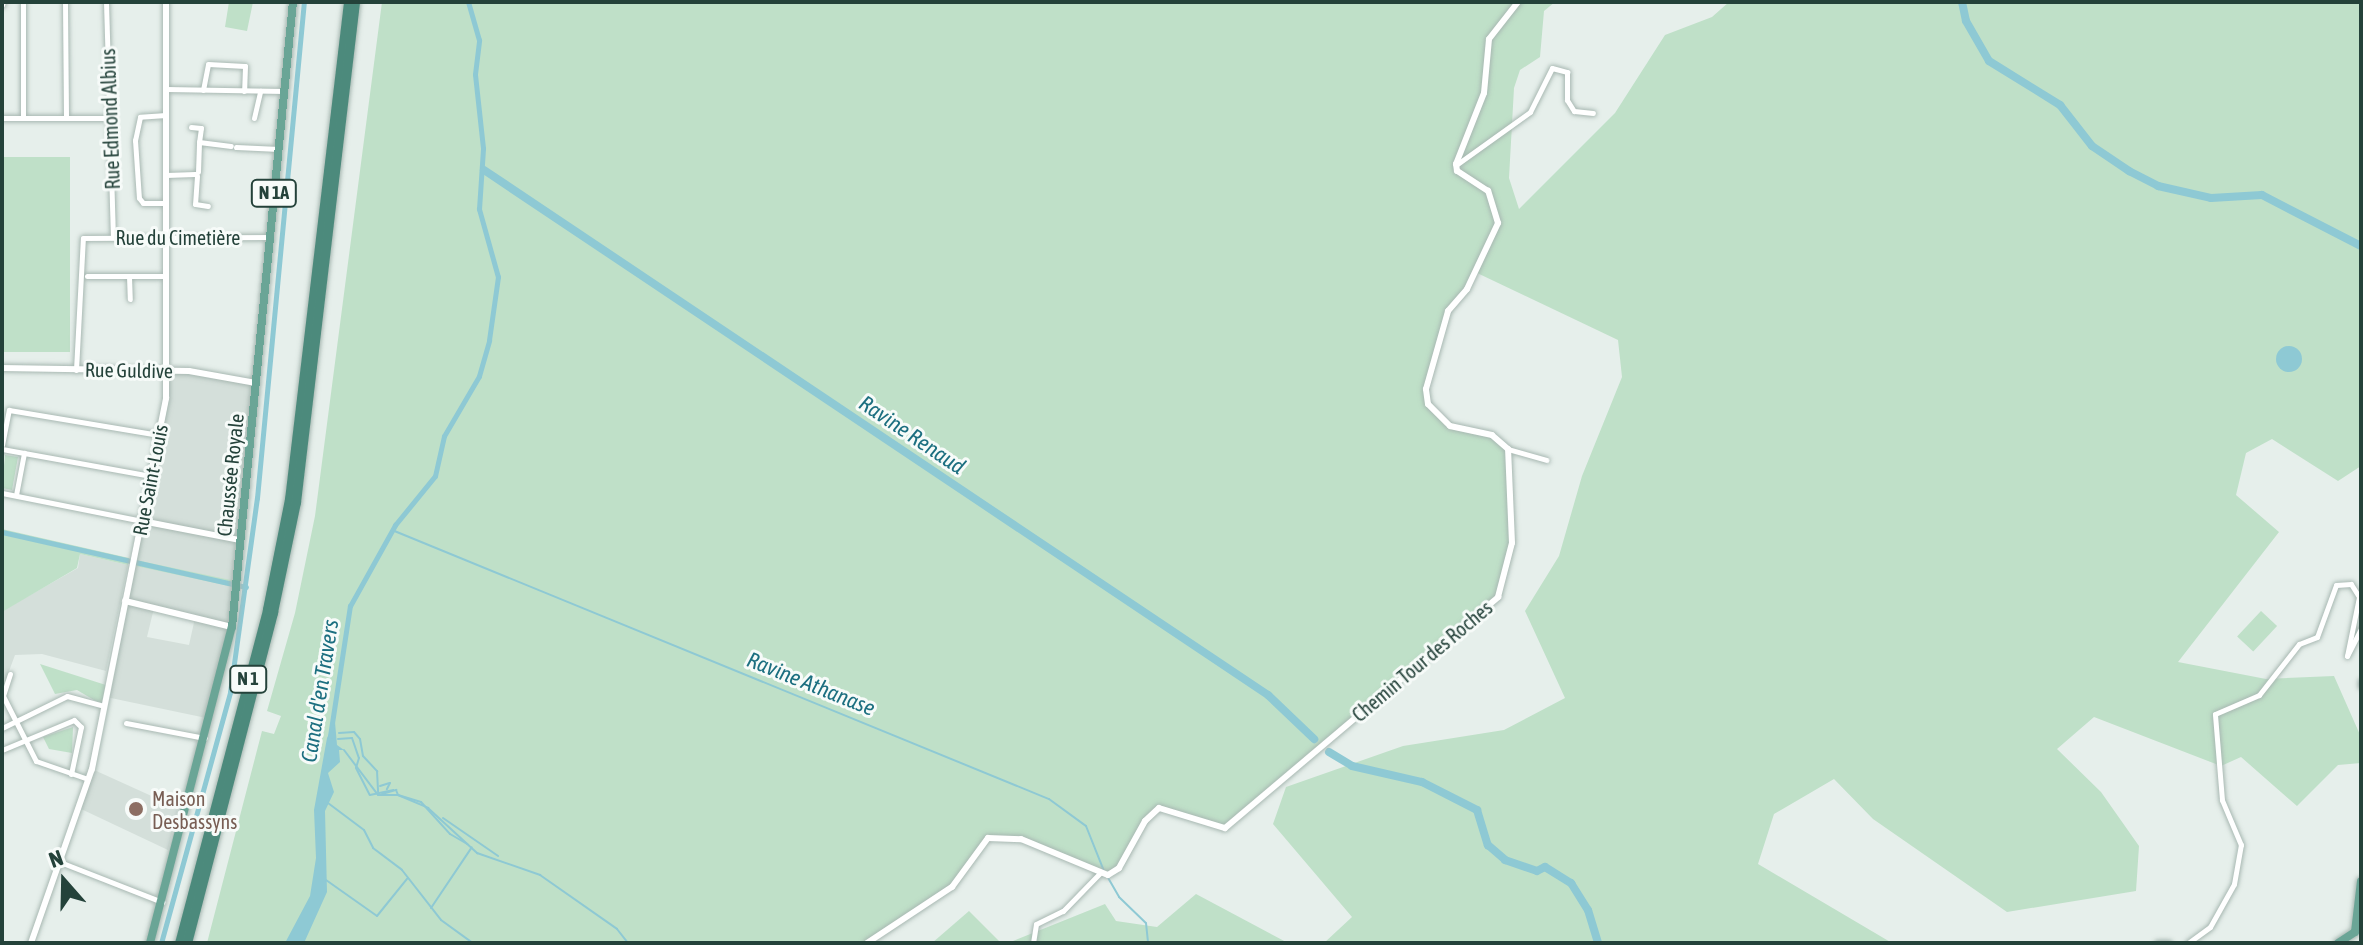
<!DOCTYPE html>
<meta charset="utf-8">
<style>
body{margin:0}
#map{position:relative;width:2363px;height:945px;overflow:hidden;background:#e6efeb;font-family:"Asap Condensed",sans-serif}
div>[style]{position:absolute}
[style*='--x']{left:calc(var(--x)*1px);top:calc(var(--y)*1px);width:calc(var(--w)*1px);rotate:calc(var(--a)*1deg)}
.built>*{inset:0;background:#d4dfda}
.green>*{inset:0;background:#bfe0c8;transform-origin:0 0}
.water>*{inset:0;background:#8ec9d4}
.round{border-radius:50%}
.stream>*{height:2px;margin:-1px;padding:0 1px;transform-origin:1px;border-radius:1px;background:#8ec9d4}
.canal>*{height:5px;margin:-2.5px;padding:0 2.5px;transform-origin:2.5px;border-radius:2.5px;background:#8ec9d4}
.river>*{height:8px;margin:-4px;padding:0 4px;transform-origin:4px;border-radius:4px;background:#8ec9d4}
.roads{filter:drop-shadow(0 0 2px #a8b8b2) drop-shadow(0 0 2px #a8b8b2)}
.minor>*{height:5px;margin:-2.5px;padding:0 2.5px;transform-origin:2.5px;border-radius:2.5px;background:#fff}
.tertiary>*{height:6px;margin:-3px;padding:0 3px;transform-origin:3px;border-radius:3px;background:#fff}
.primary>*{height:8px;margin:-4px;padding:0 4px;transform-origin:4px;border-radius:4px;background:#6aa596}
.trunk>*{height:9px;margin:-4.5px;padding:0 4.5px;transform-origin:4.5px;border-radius:4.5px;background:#4c8a7c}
.dots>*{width:22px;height:22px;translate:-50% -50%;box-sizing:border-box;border:4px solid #f7fbf9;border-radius:50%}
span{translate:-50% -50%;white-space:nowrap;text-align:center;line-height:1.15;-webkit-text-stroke:6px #f7fbf9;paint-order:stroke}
.shield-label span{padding:2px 6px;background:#f7fbf9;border:2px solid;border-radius:6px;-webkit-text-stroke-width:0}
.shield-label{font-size:18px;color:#24423a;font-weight:700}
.street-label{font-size:20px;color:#24423a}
.education-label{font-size:20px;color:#785e54}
.left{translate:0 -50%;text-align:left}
.water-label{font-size:22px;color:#1c6f80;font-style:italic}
.frame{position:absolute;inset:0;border:4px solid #24423a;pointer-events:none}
.north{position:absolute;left:24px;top:841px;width:80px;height:80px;-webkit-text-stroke:6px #f7fbf9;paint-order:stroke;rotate:340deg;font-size:22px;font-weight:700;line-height:32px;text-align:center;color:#24423a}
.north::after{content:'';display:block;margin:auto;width:28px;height:36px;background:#24423a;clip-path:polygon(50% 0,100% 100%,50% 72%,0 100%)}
</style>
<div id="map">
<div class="built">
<div style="clip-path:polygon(evenodd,189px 371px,256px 383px,232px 627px,211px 719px,106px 697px,166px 398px,166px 372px,189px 371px,154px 608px,195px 618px,189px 645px,147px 637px,154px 608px)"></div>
<div style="clip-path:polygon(80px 554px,128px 565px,106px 671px,42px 654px,15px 655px,2px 690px,2px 611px,78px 568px)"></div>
<div style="clip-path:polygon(92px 769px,178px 808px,168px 850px,79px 808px)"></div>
</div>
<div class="green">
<div style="clip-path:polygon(229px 2px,253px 2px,247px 31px,225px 27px)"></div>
<div style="clip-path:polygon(382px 2px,1555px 2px,1544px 11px,1540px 57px,1520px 70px,1514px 88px,1509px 178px,1519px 209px,1615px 113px,1665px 35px,1712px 17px,1729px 2px,2361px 2px,2361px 466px,2338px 481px,2272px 439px,2246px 453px,2236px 495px,2279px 532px,2178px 662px,2266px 679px,2334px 676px,2361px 737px,2361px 763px,2338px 765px,2297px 806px,2241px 757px,2221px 766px,2094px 717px,2057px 749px,2101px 792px,2139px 846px,2136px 891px,2007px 912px,1873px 819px,1834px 779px,1774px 814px,1758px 864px,1892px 943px,1324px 943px,1352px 917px,1273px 824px,1286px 787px,1403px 746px,1504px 730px,1565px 698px,1525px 611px,1559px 556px,1582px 476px,1622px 377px,1618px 340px,1475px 272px,1448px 312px,1426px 389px,1428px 404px,1450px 426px,1492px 435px,1508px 449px,1513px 528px,1498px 597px,1221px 829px,1163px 806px,1149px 815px,1125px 859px,1108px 875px,1021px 839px,988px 838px,960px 878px,867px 943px,207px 943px,262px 731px,274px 734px,281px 716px,267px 711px,295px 613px,315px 516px)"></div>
<div style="left:70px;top:157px;width:195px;height:68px;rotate:90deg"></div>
<div style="clip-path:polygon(5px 455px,18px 457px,12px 490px,2px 488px)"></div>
<div style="clip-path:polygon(2px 529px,129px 558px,128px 565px,80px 554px,77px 568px,2px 612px)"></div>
<div style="left:136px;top:560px;width:99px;height:6px;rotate:12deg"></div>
<div style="left:2261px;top:611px;width:22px;height:35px;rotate:43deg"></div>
<div style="clip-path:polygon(40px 664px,109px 686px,104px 706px,77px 690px,55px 694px)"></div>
<div style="clip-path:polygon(73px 727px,72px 753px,49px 749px,43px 737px)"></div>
<div style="clip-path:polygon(1196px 894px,1288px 943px,1008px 943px,1105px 904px,1116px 921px,1157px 927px)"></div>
<div style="clip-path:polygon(969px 911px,1001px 943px,932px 943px)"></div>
</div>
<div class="water">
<div class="round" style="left:2276px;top:346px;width:26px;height:26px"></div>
<div style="clip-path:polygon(335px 722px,337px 745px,344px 750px,339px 750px,340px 762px,328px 773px,334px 792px,325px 811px,327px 892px,304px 943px,285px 943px,310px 896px,316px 858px,314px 810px,327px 738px)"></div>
</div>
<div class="stream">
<div style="--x:392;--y:530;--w:710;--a:22.27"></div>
<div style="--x:1049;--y:799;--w:46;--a:36.1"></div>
<div style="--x:1086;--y:826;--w:48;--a:68.2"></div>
<div style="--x:339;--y:733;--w:15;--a:-4"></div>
<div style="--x:354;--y:732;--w:9;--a:49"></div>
<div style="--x:360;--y:739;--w:17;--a:80"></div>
<div style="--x:363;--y:756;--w:21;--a:47"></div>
<div style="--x:377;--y:771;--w:21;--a:87"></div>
<div style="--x:338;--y:739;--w:14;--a:-4"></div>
<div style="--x:352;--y:738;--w:21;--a:71"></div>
<div style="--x:359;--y:758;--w:10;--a:107"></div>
<div style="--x:356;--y:768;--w:30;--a:63"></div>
<div style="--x:370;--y:795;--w:24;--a:-12"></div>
<div style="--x:344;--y:750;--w:56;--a:52.9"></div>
<div style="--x:378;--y:795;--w:20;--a:0"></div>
<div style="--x:398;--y:795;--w:33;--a:23"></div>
<div style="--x:428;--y:808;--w:67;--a:42.6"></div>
<div style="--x:477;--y:853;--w:67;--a:19.2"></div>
<div style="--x:540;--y:875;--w:94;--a:35"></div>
<div style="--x:617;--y:929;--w:18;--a:52"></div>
<div style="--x:380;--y:786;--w:10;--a:-17"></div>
<div style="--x:390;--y:783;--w:7;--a:117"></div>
<div style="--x:382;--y:794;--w:15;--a:-16"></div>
<div style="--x:396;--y:790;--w:5;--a:68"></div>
<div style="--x:398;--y:795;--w:24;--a:17"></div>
<div style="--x:421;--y:802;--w:43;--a:47.8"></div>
<div style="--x:450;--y:834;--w:20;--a:30"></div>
<div style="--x:328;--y:803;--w:45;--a:36.9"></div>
<div style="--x:364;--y:830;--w:20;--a:63"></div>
<div style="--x:373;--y:848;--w:36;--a:37"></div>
<div style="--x:402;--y:870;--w:63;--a:52"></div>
<div style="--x:441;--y:920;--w:39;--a:36"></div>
<div style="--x:443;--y:818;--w:67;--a:34.6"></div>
<div style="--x:1107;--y:876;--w:24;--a:60"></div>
<div style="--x:1119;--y:897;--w:37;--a:44"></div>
<div style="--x:1146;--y:923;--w:20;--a:84"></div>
<div style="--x:326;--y:880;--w:62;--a:35.2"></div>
<div style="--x:377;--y:916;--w:48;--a:-51"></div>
<div style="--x:431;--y:908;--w:73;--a:-56.1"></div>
</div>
<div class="canal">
<div style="--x:2;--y:532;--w:250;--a:12.7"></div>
<div style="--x:330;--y:736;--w:132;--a:-81.3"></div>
<div style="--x:350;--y:606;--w:93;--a:-60.9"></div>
<div style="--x:395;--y:525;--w:63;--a:-50.8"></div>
<div style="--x:435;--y:476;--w:41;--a:-77.3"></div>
<div style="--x:444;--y:436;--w:69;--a:-59.7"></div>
<div style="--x:479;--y:376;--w:37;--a:-74"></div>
<div style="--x:489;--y:340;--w:64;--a:-81.9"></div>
<div style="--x:498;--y:277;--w:71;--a:-105.6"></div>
<div style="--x:479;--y:209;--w:61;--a:-86.2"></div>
<div style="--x:483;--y:148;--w:74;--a:-96.2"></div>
<div style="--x:475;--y:74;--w:34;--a:-83"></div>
<div style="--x:479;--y:40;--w:40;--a:-106"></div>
<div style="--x:161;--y:943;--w:260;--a:-74.6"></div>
<div style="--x:230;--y:692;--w:196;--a:-82.1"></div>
<div style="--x:257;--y:498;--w:498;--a:-84.6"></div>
</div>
<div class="river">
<div style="--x:1962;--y:2;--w:19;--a:78"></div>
<div style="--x:1966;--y:21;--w:46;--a:60.1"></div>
<div style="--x:1989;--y:61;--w:84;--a:31.8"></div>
<div style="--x:2060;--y:105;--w:52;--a:52"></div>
<div style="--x:2092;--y:146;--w:45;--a:34"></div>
<div style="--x:2129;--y:171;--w:33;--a:27"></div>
<div style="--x:2158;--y:186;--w:54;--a:12.8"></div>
<div style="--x:2211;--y:198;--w:51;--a:-3.4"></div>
<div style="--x:2262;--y:195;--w:111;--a:27.3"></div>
<div style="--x:484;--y:170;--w:944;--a:33.81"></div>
<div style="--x:1268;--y:695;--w:64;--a:43.7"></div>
<div style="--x:1329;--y:752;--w:27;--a:31"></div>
<div style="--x:1352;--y:766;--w:72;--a:12.9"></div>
<div style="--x:1422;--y:782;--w:62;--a:27"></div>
<div style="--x:1477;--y:810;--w:37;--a:73"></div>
<div style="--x:1488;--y:845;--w:23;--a:41"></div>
<div style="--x:1505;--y:860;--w:34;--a:19"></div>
<div style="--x:1537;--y:871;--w:9;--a:-27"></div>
<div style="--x:1545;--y:867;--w:31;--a:32"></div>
<div style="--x:1571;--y:883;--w:32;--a:58"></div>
<div style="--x:1588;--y:910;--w:34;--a:73"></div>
</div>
<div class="roads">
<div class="minor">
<div style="--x:23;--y:2;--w:116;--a:90"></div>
<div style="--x:65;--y:2;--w:116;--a:89.5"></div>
<div style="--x:106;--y:2;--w:234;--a:88.3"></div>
<div style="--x:2;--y:5;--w:3;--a:-72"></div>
<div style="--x:166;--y:89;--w:118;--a:1"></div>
<div style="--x:203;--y:90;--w:26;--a:-79"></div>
<div style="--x:208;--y:64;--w:37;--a:3"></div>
<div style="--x:245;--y:66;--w:25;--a:92"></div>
<div style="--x:166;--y:115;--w:26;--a:176"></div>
<div style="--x:140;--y:117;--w:24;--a:102"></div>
<div style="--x:135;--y:140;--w:58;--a:86.1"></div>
<div style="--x:139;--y:198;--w:6;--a:51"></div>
<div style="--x:143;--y:203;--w:23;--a:0"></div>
<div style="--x:2;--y:118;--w:108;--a:0"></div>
<div style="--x:254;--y:118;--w:28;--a:-77"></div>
<div style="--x:191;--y:127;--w:10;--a:6"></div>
<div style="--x:201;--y:128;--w:14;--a:98"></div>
<div style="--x:236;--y:147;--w:43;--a:2.7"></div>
<div style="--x:1456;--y:165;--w:91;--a:-35.6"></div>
<div style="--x:1530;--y:112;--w:49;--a:-63.4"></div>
<div style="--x:1552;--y:68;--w:16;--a:15"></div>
<div style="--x:1567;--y:72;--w:28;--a:90"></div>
<div style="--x:1567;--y:100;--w:13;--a:58"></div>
<div style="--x:1574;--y:111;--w:19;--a:6"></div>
<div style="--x:198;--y:172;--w:30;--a:-88"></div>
<div style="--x:199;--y:142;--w:32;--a:7"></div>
<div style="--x:166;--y:175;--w:29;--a:-2"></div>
<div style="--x:197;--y:176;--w:28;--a:94"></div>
<div style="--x:195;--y:204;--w:13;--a:9"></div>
<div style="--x:87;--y:276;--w:79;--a:0"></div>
<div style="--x:129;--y:276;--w:23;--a:88"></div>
<div style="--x:76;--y:370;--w:132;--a:-87"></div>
<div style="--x:83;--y:238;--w:187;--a:-0.3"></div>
<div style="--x:2;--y:445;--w:36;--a:-79"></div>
<div style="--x:9;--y:410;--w:152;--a:9.5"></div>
<div style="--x:2;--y:449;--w:150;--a:10.3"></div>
<div style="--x:1508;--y:449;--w:40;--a:16"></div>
<div style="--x:2;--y:493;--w:143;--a:11.3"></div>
<div style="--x:16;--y:495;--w:43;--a:-79.2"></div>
<div style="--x:10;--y:674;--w:23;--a:108"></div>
<div style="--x:3;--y:696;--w:73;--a:63.1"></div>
<div style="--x:36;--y:761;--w:55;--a:19.1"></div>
<div style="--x:2361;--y:681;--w:5;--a:90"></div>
<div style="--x:126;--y:723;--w:80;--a:10.8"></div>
<div style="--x:2;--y:728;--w:72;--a:-26.2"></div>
<div style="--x:67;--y:696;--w:38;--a:15"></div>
<div style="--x:2;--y:750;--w:78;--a:-22.6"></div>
<div style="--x:74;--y:720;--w:10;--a:45"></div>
<div style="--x:81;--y:727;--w:48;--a:102"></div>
<div style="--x:60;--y:862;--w:110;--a:21.4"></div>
<div style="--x:1033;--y:943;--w:19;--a:-81"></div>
<div style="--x:1036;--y:924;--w:30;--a:-26"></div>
<div style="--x:1063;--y:911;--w:53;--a:-45.8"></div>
<div style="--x:2157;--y:943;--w:12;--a:0"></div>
<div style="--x:2188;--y:943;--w:27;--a:-36"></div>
<div style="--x:2210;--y:927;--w:49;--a:-60.8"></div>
<div style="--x:2234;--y:884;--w:40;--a:-80"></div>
<div style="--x:2241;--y:845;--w:49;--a:-112.9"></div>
<div style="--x:2222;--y:800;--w:86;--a:-94.7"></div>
<div style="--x:2215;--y:714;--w:48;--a:-23.4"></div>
<div style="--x:2259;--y:695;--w:65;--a:-51.9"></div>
<div style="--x:2299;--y:644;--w:19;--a:-21"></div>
<div style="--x:2317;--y:637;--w:55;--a:-69.9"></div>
<div style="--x:2336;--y:585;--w:15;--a:-4"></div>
<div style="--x:2351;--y:584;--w:15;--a:58"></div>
<div style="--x:2359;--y:597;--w:60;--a:101.5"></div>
<div style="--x:2347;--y:656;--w:31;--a:-63"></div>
</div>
<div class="tertiary">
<div style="--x:2;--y:368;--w:187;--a:0.9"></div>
<div style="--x:189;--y:371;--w:68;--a:10.2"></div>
<div style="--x:142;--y:521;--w:100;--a:11"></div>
<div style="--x:125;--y:601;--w:110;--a:13.7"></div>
<div style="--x:31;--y:943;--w:184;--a:-70.7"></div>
<div style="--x:92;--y:769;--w:378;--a:-78.7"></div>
<div style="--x:166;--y:398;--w:396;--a:-90"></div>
<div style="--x:867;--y:943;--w:102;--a:-33.4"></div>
<div style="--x:952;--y:887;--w:61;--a:-53.7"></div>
<div style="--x:988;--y:838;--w:33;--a:2"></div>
<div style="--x:1021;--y:839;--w:94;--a:22.5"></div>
<div style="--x:1108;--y:875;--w:13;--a:-32"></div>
<div style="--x:1119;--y:868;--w:54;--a:-61"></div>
<div style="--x:1145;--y:821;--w:19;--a:-43"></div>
<div style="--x:1159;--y:808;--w:69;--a:16.9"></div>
<div style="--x:1225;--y:828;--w:358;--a:-40.2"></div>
<div style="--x:1498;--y:597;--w:56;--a:-75.5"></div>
<div style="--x:1512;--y:543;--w:94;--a:-92.4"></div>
<div style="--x:1508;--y:449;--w:21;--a:-139"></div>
<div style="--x:1492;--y:435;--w:43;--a:-167.9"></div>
<div style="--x:1450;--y:426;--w:31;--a:-135"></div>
<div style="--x:1428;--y:404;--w:15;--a:-98"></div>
<div style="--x:1426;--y:389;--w:81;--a:-74.2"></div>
<div style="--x:1448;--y:311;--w:29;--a:-49"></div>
<div style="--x:1467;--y:289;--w:73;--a:-64.8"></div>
<div style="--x:1498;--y:223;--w:34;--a:-107"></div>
<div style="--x:1488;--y:191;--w:37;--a:-147"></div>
<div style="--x:1457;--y:171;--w:7;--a:-98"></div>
<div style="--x:1456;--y:164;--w:76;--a:-68.5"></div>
<div style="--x:1484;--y:93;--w:54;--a:-84.7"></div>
<div style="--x:1489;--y:39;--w:47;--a:-51.9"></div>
</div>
<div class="primary">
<div style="--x:150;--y:943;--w:326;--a:-75.5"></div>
<div style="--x:232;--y:627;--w:628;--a:-84.43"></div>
<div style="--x:2338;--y:943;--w:20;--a:-33"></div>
<div style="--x:2355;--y:932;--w:51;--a:-83.3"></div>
</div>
<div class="trunk">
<div style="--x:179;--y:943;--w:345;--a:-75.2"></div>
<div style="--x:267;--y:609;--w:112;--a:-78.7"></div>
<div style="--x:289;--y:499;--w:500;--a:-83.23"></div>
<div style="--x:187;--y:943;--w:342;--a:-75.4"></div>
<div style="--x:273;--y:612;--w:112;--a:-78.2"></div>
<div style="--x:296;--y:502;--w:503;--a:-83.27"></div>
</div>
</div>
<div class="dots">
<div style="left:136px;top:809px;background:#8d6e63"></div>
</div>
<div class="shield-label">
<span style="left:274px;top:193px">N 1A</span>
<span style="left:248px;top:679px">N 1</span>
</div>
<div class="street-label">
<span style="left:110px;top:119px;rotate:-92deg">Rue Edmond Albius</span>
<span style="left:178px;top:237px">Rue du Cimetière</span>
<span style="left:129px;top:370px;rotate:1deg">Rue Guldive</span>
<span style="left:230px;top:475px;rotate:-84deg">Chaussée Royale</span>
<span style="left:150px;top:480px;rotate:-79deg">Rue Saint-Louis</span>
<span style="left:1422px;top:661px;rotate:-40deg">Chemin Tour des Roches</span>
</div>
<div class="education-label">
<span class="left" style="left:152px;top:810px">Maison<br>Desbassyns</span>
</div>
<div class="water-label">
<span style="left:912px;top:435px;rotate:34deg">Ravine Renaud</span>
<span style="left:811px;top:684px;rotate:22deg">Ravine Athanase</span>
<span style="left:320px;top:691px;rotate:-81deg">Canal d'en Travers</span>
</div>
<div class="frame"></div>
<div class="north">N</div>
</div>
